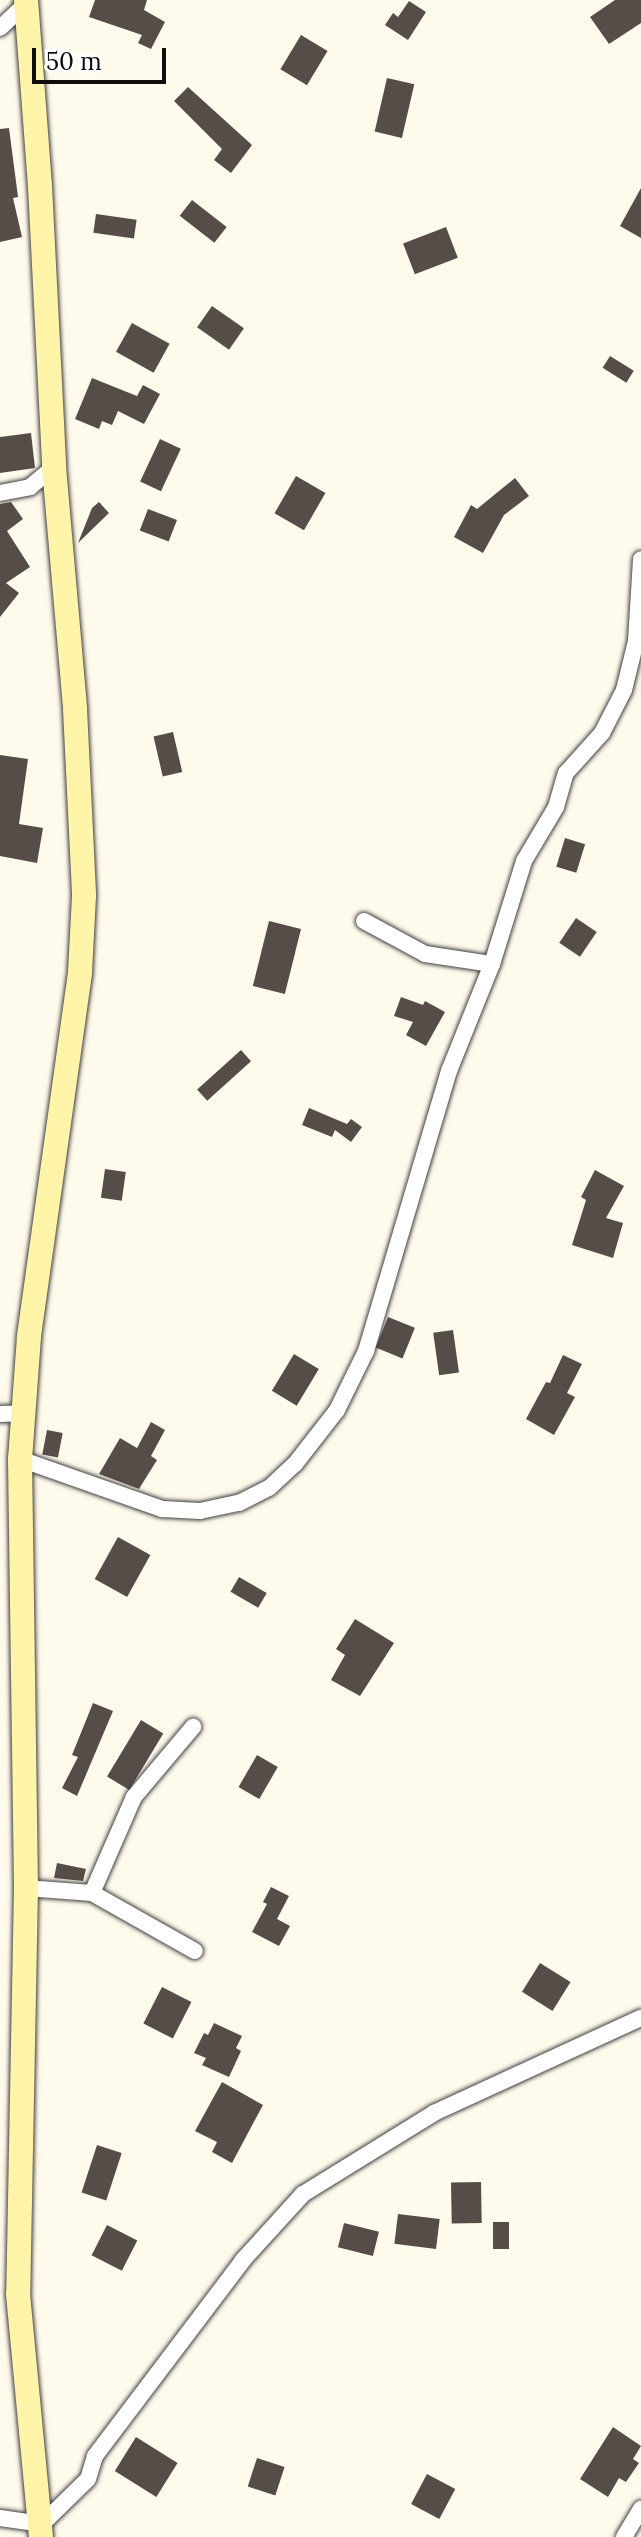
<!DOCTYPE html>
<style>
body{margin:0}
#map{position:relative;width:641px;height:2537px;overflow:hidden;background:#fffbec;font-family:Lora,serif}
div>[style]{position:absolute}
[style*='--x']{left:calc(var(--x)*1px);top:calc(var(--y)*1px);width:calc(var(--w)*1px);rotate:calc(var(--a)*1deg)}
.building>*{inset:0;background:#574d48;transform-origin:0 0}
.roads{filter:drop-shadow(0 0 2px #404040) drop-shadow(0 0 2px #404040)}
.street>*{height:16px;margin:-8px;padding:0 8px;transform-origin:8px;border-radius:8px;background:#fff}
.secondary>*{height:24px;margin:-12px;padding:0 12px;transform-origin:12px;border-radius:12px;background:#fff4a7}
span{translate:-50% -50%;white-space:nowrap;text-align:center;line-height:1.15;-webkit-text-stroke:8px #fff;paint-order:stroke}
.scale{position:absolute;left:32px;top:48px;width:134px;height:36px;box-sizing:border-box;border:4px solid #0d0d0d;border-top:0;padding-left:10px;font-size:24px;line-height:28px;white-space:nowrap;color:#0d0d0d;-webkit-text-stroke:6px #fff;paint-order:stroke}
</style>
<div id="map">
<div class="building">
<div style="clip-path:polygon(95px 0,147px 0,144px 10px,165px 22px,151px 49px,138px 43px,142px 35px,89px 17px)"></div>
<div style="clip-path:polygon(615px 0,641px 0,641px 23px,609px 44px,590px 17px)"></div>
<div style="clip-path:polygon(409px 1px,426px 12px,408px 40px,385px 25px,393px 13px,398px 17px)"></div>
<div style="left:301px;top:35px;width:31px;height:40px;rotate:31deg"></div>
<div style="left:387px;top:78px;width:28px;height:55px;rotate:13deg"></div>
<div style="clip-path:polygon(188px 87px,252px 145px,231px 173px,214px 160px,222px 149px,174px 101px)"></div>
<div style="clip-path:polygon(9px 128px,18px 197px,13px 198px,22px 237px,0 242px,0 129px)"></div>
<div style="clip-path:polygon(641px 188px,641px 238px,620px 226px)"></div>
<div style="left:192px;top:200px;width:44px;height:20px;rotate:38deg"></div>
<div style="left:96px;top:214px;width:41px;height:19px;rotate:8deg"></div>
<div style="left:446px;top:227px;width:33px;height:46px;rotate:69deg"></div>
<div style="left:212px;top:306px;width:39px;height:26px;rotate:35deg"></div>
<div style="left:132px;top:323px;width:43px;height:33px;rotate:29deg"></div>
<div style="left:610px;top:356px;width:28px;height:14px;rotate:32deg"></div>
<div style="clip-path:polygon(92px 378px,137px 396px,143px 385px,160px 394px,144px 424px,118px 411px,112px 425px,102px 421px,99px 429px,75px 419px)"></div>
<div style="clip-path:polygon(31px 433px,35px 468px,0 473px,0 437px)"></div>
<div style="left:160px;top:439px;width:23px;height:47px;rotate:25deg"></div>
<div style="left:296px;top:476px;width:34px;height:43px;rotate:30deg"></div>
<div style="clip-path:polygon(515px 478px,529px 496px,504px 515px,483px 553px,454px 537px,471px 505px,477px 509px)"></div>
<div style="clip-path:polygon(11px 502px,23px 519px,7px 531px,30px 567px,6px 583px,19px 593px,0 617px,0 504px)"></div>
<div style="clip-path:polygon(99px 502px,109px 513px,78px 543px,92px 508px)"></div>
<div style="left:148px;top:509px;width:31px;height:23px;rotate:21deg"></div>
<div style="left:173px;top:732px;width:41px;height:20px;rotate:77deg"></div>
<div style="clip-path:polygon(0 755px,28px 759px,19px 824px,43px 828px,37px 863px,0 856px)"></div>
<div style="left:565px;top:838px;width:21px;height:30px;rotate:17deg"></div>
<div style="left:576px;top:918px;width:25px;height:30px;rotate:34deg"></div>
<div style="left:269px;top:921px;width:33px;height:67px;rotate:14deg"></div>
<div style="clip-path:polygon(401px 997px,423px 1005px,425px 1001px,445px 1012px,426px 1046px,406px 1035px,413px 1022px,394px 1016px)"></div>
<div style="left:241px;top:1050px;width:15px;height:59px;rotate:48deg"></div>
<div style="clip-path:polygon(309px 1108px,347px 1124px,351px 1119px,362px 1127px,351px 1142px,335px 1130px,332px 1137px,302px 1125px)"></div>
<div style="left:105px;top:1169px;width:21px;height:29px;rotate:8deg"></div>
<div style="clip-path:polygon(595px 1170px,624px 1186px,606px 1218px,623px 1223px,613px 1258px,572px 1245px,586px 1200px,581px 1197px)"></div>
<div style="left:388px;top:1317px;width:29px;height:33px;rotate:22deg"></div>
<div style="left:453px;top:1330px;width:43px;height:20px;rotate:82deg"></div>
<div style="left:294px;top:1354px;width:29px;height:43px;rotate:31deg"></div>
<div style="clip-path:polygon(563px 1355px,582px 1364px,567px 1393px,575px 1397px,554px 1435px,526px 1419px,546px 1382px,550px 1383px)"></div>
<div style="clip-path:polygon(151px 1422px,165px 1430px,151px 1456px,157px 1460px,139px 1489px,99px 1474px,120px 1438px,137px 1448px)"></div>
<div style="left:47px;top:1430px;width:16px;height:25px;rotate:11deg"></div>
<div style="left:118px;top:1537px;width:37px;height:48px;rotate:29deg"></div>
<div style="left:239px;top:1577px;width:32px;height:17px;rotate:30deg"></div>
<div style="clip-path:polygon(355px 1619px,394px 1643px,360px 1696px,331px 1680px,345px 1655px,336px 1649px)"></div>
<div style="clip-path:polygon(93px 1703px,113px 1711px,77px 1796px,62px 1788px,78px 1757px,72px 1755px)"></div>
<div style="left:141px;top:1720px;width:26px;height:66px;rotate:31deg"></div>
<div style="left:257px;top:1755px;width:24px;height:37px;rotate:30deg"></div>
<div style="clip-path:polygon(57px 1863px,86px 1869px,83px 1881px,54px 1878px)"></div>
<div style="clip-path:polygon(271px 1887px,289px 1896px,277px 1919px,290px 1926px,279px 1946px,252px 1932px,267px 1904px,263px 1902px)"></div>
<div style="left:540px;top:1963px;width:36px;height:34px;rotate:32deg"></div>
<div style="left:162px;top:1987px;width:33px;height:41px;rotate:27deg"></div>
<div style="clip-path:polygon(214px 2023px,242px 2036px,236px 2048px,241px 2051px,229px 2077px,202px 2065px,206px 2058px,194px 2053px,204px 2033px,208px 2035px)"></div>
<div style="clip-path:polygon(222px 2082px,263px 2105px,232px 2163px,212px 2152px,217px 2142px,195px 2131px)"></div>
<div style="left:97px;top:2145px;width:26px;height:50px;rotate:18deg"></div>
<div style="left:481px;top:2182px;width:41px;height:30px;rotate:89deg"></div>
<div style="left:398px;top:2214px;width:42px;height:30px;rotate:7deg"></div>
<div style="left:493px;top:2222px;width:16px;height:27px"></div>
<div style="left:344px;top:2223px;width:36px;height:25px;rotate:14deg"></div>
<div style="left:107px;top:2225px;width:34px;height:34px;rotate:27deg"></div>
<div style="clip-path:polygon(613px 2427px,641px 2446px,633px 2459px,639px 2463px,626px 2482px,619px 2478px,608px 2497px,580px 2479px)"></div>
<div style="left:136px;top:2437px;width:49px;height:40px;rotate:32deg"></div>
<div style="left:257px;top:2458px;width:29px;height:30px;rotate:18deg"></div>
<div style="left:427px;top:2474px;width:32px;height:34px;rotate:28deg"></div>
</div>
<div class="roads">
<div class="street">
<div style="--x:0;--y:28;--w:35;--a:-43"></div>
<div style="--x:0;--y:493;--w:31;--a:-11"></div>
<div style="--x:30;--y:487;--w:31;--a:-40"></div>
<div style="--x:364;--y:921;--w:69;--a:28.4"></div>
<div style="--x:425;--y:954;--w:68;--a:8.5"></div>
<div style="--x:0;--y:1414;--w:25;--a:-2"></div>
<div style="--x:20;--y:1459;--w:151;--a:19.4"></div>
<div style="--x:162;--y:1509;--w:38;--a:3"></div>
<div style="--x:200;--y:1511;--w:40;--a:-12"></div>
<div style="--x:239;--y:1503;--w:34;--a:-27"></div>
<div style="--x:269;--y:1488;--w:35;--a:-43"></div>
<div style="--x:295;--y:1464;--w:68;--a:-52.1"></div>
<div style="--x:337;--y:1410;--w:66;--a:-63.8"></div>
<div style="--x:366;--y:1351;--w:292;--a:-73.5"></div>
<div style="--x:449;--y:1071;--w:115;--a:-68.1"></div>
<div style="--x:492;--y:964;--w:108;--a:-72.7"></div>
<div style="--x:524;--y:861;--w:63;--a:-59.3"></div>
<div style="--x:556;--y:807;--w:35;--a:-74"></div>
<div style="--x:566;--y:773;--w:54;--a:-48"></div>
<div style="--x:602;--y:733;--w:48;--a:-62.9"></div>
<div style="--x:624;--y:690;--w:50;--a:-76.2"></div>
<div style="--x:636;--y:641;--w:82;--a:-86.5"></div>
<div style="--x:26;--y:1888;--w:66;--a:4.3"></div>
<div style="--x:92;--y:1893;--w:105;--a:-66.4"></div>
<div style="--x:134;--y:1797;--w:92;--a:-49.9"></div>
<div style="--x:92;--y:1893;--w:118;--a:29.4"></div>
<div style="--x:0;--y:2518;--w:42;--a:8.1"></div>
<div style="--x:42;--y:2524;--w:64;--a:-44.4"></div>
<div style="--x:88;--y:2479;--w:24;--a:-73"></div>
<div style="--x:95;--y:2456;--w:246;--a:-52.9"></div>
<div style="--x:243;--y:2260;--w:89;--a:-47.7"></div>
<div style="--x:303;--y:2194;--w:154;--a:-31.7"></div>
<div style="--x:434;--y:2113;--w:228;--a:-24.7"></div>
<div style="--x:624;--y:2537;--w:33;--a:-59"></div>
</div>
<div class="secondary">
<div style="--x:26;--y:0;--w:187;--a:85.7"></div>
<div style="--x:40;--y:186;--w:281;--a:87.1"></div>
<div style="--x:54;--y:467;--w:243;--a:85"></div>
<div style="--x:75;--y:709;--w:187;--a:87.2"></div>
<div style="--x:84;--y:896;--w:77;--a:93"></div>
<div style="--x:80;--y:973;--w:368;--a:98"></div>
<div style="--x:29;--y:1337;--w:122;--a:94.2"></div>
<div style="--x:20;--y:1459;--w:429;--a:89.2"></div>
<div style="--x:26;--y:1888;--w:406;--a:91.1"></div>
<div style="--x:18;--y:2294;--w:244;--a:84.6"></div>
</div>
</div>
<div class="scale">50 m</div>
</div>
